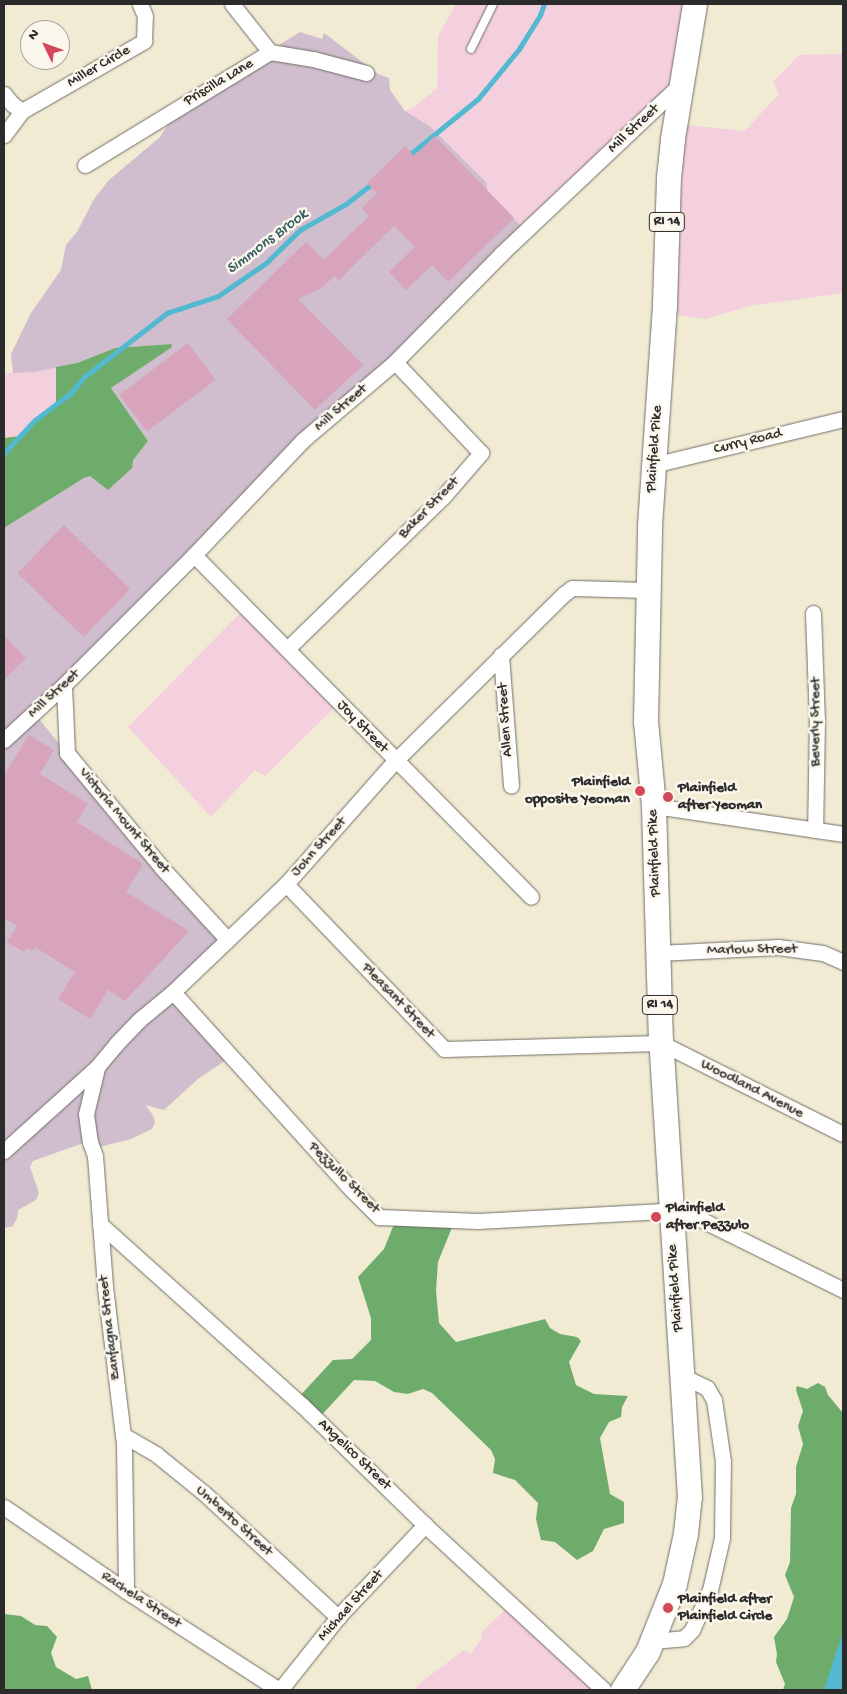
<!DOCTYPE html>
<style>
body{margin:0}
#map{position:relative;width:847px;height:1694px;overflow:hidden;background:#f1ebd4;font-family:"Gochi Hand",sans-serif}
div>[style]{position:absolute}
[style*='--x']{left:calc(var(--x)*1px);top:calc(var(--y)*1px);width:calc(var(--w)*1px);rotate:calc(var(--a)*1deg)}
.built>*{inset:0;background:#f4cfdd}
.industrial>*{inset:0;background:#d0bdcd}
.forest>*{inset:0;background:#6eac6c}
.water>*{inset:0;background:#52b9d0}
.stream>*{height:4.5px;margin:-2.25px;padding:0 2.25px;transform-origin:2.25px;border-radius:2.25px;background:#52b9d0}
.building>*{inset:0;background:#d7a4bc;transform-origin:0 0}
.roads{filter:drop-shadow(0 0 1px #706e66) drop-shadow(0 0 1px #706e66)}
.lane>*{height:8px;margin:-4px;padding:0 4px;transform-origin:4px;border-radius:4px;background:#fff}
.street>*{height:15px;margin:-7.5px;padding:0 7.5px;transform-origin:7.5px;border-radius:7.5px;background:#fff}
.primary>*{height:24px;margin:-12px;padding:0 12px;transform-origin:12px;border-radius:12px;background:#fff}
.dots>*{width:14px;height:14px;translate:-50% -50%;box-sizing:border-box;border:2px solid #fbf7ec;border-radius:50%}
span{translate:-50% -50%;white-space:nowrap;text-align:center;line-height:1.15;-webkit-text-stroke:5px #fbf7ec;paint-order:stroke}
.shield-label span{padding:1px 4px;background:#fbf7ec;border:1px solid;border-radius:4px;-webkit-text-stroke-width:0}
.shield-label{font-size:14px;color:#2b2b2b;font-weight:700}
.street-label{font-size:15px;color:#2b2b2b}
.poi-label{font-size:15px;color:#2b2b2b;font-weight:700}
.right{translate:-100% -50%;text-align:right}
.left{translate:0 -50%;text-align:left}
.water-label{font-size:16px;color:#395d65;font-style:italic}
.frame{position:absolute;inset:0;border:5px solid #2b2b2b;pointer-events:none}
.north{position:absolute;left:20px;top:20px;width:50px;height:50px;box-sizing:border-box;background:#fbf7ec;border:1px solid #a8a59f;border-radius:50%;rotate:312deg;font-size:14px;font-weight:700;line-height:20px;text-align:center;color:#2b2b2b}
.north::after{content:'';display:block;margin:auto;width:18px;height:22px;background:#d1495b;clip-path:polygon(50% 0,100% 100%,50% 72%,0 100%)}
</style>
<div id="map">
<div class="built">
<div style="clip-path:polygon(456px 4px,696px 4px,685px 73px,524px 229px,488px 192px,486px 182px,431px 127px,405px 111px,414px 107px,437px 88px,438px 36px)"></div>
<div style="clip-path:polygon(843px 54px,843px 293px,749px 306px,705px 319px,666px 313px,686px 125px,745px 131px,779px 94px,773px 82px,799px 55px)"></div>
<div style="clip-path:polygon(56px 367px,56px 402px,20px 436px,4px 438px,4px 373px,35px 372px)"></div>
<div style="clip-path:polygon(246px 607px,338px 704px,265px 776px,255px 770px,211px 817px,128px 727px)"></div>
<div style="clip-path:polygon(510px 1605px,604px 1690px,414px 1690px,420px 1683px,464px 1650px,471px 1654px,481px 1639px,482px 1632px)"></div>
</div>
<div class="industrial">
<div style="clip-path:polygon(300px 32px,322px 39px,324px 33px,378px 74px,389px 78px,390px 90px,405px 111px,431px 127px,486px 182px,488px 192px,524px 229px,39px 719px,162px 869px,223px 933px,174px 991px,231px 1057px,199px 1078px,164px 1110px,145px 1105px,153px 1115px,155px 1123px,152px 1129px,131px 1139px,95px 1148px,89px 1141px,33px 1161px,30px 1167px,39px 1193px,36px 1200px,18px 1210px,17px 1218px,13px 1226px,4px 1228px,4px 528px,84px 478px,132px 460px,148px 441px,111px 388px,171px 344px,115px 348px,77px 363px,35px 372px,13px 373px,11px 354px,31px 313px,61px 270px,66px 245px,77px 232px,94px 199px,109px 180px,159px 138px,182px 105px)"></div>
</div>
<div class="forest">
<div style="clip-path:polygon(171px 344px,172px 347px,111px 388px,148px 441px,133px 460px,132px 468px,108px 490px,90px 476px,84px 478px,4px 528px,4px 438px,20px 436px,56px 402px,56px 367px,77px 363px,115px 348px)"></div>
<div style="clip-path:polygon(396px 1219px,455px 1220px,438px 1262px,436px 1291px,439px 1323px,456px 1342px,545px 1319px,550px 1328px,560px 1334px,577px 1337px,581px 1341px,569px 1362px,576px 1385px,594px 1394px,628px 1396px,622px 1407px,621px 1417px,609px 1422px,600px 1438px,610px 1494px,624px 1502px,624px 1523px,604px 1529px,593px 1551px,577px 1560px,555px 1542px,541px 1540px,536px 1519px,538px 1503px,515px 1480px,493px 1473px,495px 1459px,491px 1450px,432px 1393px,423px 1389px,408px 1394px,394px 1392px,375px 1381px,354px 1380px,317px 1420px,297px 1399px,333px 1360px,352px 1359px,371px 1340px,371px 1318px,358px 1277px,384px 1249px)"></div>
<div style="clip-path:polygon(818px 1383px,825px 1387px,828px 1395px,843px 1413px,843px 1690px,783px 1690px,785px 1684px,776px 1662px,777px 1654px,774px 1637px,787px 1619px,794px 1597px,785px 1575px,790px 1562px,791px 1508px,796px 1494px,796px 1467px,803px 1444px,798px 1426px,803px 1411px,796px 1390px,797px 1386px,807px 1389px)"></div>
<div style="clip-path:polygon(4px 1614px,21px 1616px,35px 1625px,47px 1626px,57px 1637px,51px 1653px,56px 1667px,76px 1679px,88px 1676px,92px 1690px,4px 1690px)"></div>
</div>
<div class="water">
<div style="clip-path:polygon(843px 1630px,843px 1690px,824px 1690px,842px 1635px)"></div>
</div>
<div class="stream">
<div style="--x:408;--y:156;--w:90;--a:-39.2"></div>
<div style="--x:478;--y:99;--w:65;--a:-50.6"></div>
<div style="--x:519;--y:49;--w:40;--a:-58"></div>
<div style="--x:540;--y:15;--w:12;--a:-70"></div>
<div style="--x:4;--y:453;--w:45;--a:-46.8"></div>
<div style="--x:35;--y:420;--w:45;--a:-36.9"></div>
<div style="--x:71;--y:393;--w:21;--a:-51"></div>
<div style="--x:84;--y:377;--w:105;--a:-37.6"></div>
<div style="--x:167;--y:313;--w:54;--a:-18.4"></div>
<div style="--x:218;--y:296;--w:58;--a:-34.5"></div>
<div style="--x:266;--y:263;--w:47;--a:-44.1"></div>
<div style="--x:300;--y:230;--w:53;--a:-29.5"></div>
<div style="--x:346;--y:204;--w:36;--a:-38"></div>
</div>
<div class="building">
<div style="clip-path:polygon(435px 136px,514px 218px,448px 282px,432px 265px,406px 290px,389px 272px,415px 247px,394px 226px,339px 280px,335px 276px,320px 289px,298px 299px,363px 365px,315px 410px,227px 319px,306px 242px,324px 260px,369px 216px,362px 208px,377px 193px,367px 183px,405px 146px,414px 156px)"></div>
<div style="left:188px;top:343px;width:46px;height:86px;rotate:53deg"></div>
<div style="left:64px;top:525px;width:92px;height:67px;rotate:44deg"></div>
<div style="clip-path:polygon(4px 636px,26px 658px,4px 680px)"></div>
<div style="clip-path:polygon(29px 735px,54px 750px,40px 774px,88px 804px,77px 822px,143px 864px,126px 892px,189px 931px,125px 1001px,108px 990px,90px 1019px,58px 999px,75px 972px,35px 947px,32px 951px,26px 948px,24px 952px,7px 942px,17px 926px,4px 918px,4px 776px)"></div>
</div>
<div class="roads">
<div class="lane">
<div style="--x:471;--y:49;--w:50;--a:-63.9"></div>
</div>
<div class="street">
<div style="--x:232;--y:4;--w:61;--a:51.6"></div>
<div style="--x:4;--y:94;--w:13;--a:51"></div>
<div style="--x:12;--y:104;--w:12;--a:35"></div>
<div style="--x:4;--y:135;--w:30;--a:-53"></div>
<div style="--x:22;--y:111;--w:141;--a:-29.8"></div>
<div style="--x:144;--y:41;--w:25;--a:-88"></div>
<div style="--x:145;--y:16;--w:13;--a:-113"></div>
<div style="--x:85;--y:165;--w:217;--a:-31.4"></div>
<div style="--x:270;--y:52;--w:44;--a:9.2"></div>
<div style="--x:313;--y:59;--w:55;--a:14.8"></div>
<div style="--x:653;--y:465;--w:195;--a:-13.6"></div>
<div style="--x:194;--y:555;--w:480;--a:45.4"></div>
<div style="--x:813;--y:613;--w:107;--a:87.9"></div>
<div style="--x:817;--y:720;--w:110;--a:91"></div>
<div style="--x:287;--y:649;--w:216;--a:-44.3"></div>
<div style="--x:442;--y:498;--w:60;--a:-49.1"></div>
<div style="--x:481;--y:453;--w:125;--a:-133.4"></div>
<div style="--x:501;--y:655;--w:131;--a:85.6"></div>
<div style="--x:64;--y:685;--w:68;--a:87.5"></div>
<div style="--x:67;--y:753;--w:149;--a:50.4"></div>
<div style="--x:162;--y:868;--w:96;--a:47.5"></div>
<div style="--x:4;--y:740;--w:81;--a:-42.5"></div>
<div style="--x:64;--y:685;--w:184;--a:-45"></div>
<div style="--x:194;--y:555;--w:158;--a:-46.5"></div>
<div style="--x:303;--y:440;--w:121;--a:-40.3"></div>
<div style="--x:395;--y:362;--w:151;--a:-45.5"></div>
<div style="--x:501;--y:254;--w:249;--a:-43.4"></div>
<div style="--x:654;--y:806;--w:191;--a:8.4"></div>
<div style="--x:286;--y:884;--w:228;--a:46.2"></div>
<div style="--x:444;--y:1049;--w:217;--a:-1.6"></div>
<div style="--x:661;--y:1043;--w:203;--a:26.6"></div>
<div style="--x:658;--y:953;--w:120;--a:-2.9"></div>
<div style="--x:778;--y:947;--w:45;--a:7.6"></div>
<div style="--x:823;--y:953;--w:22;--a:24"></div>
<div style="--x:173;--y:992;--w:268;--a:47.9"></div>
<div style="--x:353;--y:1191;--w:37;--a:45"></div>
<div style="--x:379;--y:1217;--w:99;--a:2.3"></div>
<div style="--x:478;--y:1221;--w:204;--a:-3.1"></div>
<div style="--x:682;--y:1210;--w:180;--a:26.4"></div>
<div style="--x:97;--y:1068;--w:47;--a:103.4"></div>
<div style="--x:86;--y:1114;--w:28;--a:82"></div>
<div style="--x:90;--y:1142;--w:15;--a:70"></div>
<div style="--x:95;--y:1156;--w:131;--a:85.6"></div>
<div style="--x:105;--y:1287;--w:158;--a:83.1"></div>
<div style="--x:124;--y:1444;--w:147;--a:89.2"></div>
<div style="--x:4;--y:1151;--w:125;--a:-42.1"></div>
<div style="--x:97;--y:1067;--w:30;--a:-50"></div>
<div style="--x:116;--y:1044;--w:33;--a:-46"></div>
<div style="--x:139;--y:1020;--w:44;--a:-39.5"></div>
<div style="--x:173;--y:992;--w:156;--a:-43.7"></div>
<div style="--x:286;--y:884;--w:164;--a:-48.5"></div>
<div style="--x:395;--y:761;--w:238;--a:-44.7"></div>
<div style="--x:564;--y:594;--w:10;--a:-37"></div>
<div style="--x:572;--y:588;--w:76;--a:1.5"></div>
<div style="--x:100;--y:1224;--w:273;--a:41.9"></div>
<div style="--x:303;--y:1406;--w:170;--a:44.3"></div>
<div style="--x:425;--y:1525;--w:243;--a:42.7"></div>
<div style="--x:123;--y:1435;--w:39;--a:30"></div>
<div style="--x:157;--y:1455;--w:60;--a:39"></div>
<div style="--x:204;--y:1493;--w:183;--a:42.8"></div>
<div style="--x:4;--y:1507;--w:148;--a:34.5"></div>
<div style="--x:126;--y:1591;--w:182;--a:32.9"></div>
<div style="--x:652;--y:1641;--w:32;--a:-5"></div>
<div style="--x:684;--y:1638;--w:11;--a:-45"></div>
<div style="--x:692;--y:1630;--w:44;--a:-65.8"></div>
<div style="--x:710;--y:1590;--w:53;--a:-77"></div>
<div style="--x:722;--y:1538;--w:77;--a:-89.3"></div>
<div style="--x:723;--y:1461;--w:62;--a:-98.4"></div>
<div style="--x:714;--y:1400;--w:14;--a:-120"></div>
<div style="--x:707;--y:1388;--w:28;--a:-154"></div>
<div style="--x:280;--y:1690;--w:93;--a:-51.5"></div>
<div style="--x:338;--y:1617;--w:127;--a:-46.6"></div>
</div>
<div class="primary">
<div style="--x:623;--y:1690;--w:45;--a:-56.7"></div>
<div style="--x:648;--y:1652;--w:73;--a:-68.3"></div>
<div style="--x:675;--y:1584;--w:51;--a:-77.6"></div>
<div style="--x:686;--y:1534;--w:36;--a:-84"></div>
<div style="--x:690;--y:1498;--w:456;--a:-93.6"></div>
<div style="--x:661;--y:1043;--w:237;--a:-91.7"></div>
<div style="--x:654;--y:806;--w:84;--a:-95.4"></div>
<div style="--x:646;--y:722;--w:196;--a:-88.8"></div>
<div style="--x:650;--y:526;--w:222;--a:-86.1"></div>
<div style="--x:665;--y:305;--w:127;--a:-88.2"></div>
<div style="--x:669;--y:178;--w:39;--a:-84"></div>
<div style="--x:673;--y:139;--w:137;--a:-80.7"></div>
</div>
</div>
<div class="dots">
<div style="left:640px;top:791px;background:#d1495b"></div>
<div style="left:668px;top:797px;background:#d1495b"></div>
<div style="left:656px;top:1217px;background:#d1495b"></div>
<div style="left:668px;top:1608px;background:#d1495b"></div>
</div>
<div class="shield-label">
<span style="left:667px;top:222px">RI 14</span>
<span style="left:660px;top:1005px">RI 14</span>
</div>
<div class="street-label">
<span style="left:99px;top:67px;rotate:-30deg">Miller Circle</span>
<span style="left:219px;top:83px;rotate:-31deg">Priscilla Lane</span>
<span style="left:634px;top:129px;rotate:-43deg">Mill Street</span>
<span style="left:341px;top:408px;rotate:-41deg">Mill Street</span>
<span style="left:748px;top:442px;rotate:-14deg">Curry Road</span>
<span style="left:655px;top:449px;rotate:-86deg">Plainfield Pike</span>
<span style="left:429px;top:508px;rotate:-46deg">Baker Street</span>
<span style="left:54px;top:694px;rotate:-43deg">Mill Street</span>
<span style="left:506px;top:720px;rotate:-94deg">Allen Street</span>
<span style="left:816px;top:722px;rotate:-90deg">Beverly Street</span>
<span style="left:362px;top:727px;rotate:46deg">Joy Street</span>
<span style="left:124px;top:821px;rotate:50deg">Victoria Mount Street</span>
<span style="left:319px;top:847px;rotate:-48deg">John Street</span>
<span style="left:655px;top:853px;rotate:-92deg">Plainfield Pike</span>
<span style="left:752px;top:950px;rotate:-1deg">Marlow Street</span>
<span style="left:398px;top:1001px;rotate:46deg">Pleasant Street</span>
<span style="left:752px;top:1089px;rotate:27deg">Woodland Avenue</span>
<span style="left:344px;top:1178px;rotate:45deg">Pezzullo Street</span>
<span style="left:676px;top:1288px;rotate:-94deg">Plainfield Pike</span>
<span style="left:110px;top:1328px;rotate:-97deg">Zanfagna Street</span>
<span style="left:354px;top:1455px;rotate:44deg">Angelico Street</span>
<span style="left:234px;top:1521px;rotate:42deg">Umberto Street</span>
<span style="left:141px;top:1600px;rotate:33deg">Rachela Street</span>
<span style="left:351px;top:1606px;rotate:-48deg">Michael Street</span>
</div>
<div class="poi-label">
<span class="right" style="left:630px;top:791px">Plainfield<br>opposite Yeoman</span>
<span class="left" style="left:678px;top:797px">Plainfield<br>after Yeoman</span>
<span class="left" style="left:666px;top:1217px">Plainfield<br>after Pezzulo</span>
<span class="left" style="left:678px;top:1608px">Plainfield after<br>Plainfield Circle</span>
</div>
<div class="water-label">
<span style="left:268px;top:243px;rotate:-37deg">Simmons Brook</span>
</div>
<div class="frame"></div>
<div class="north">N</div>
</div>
